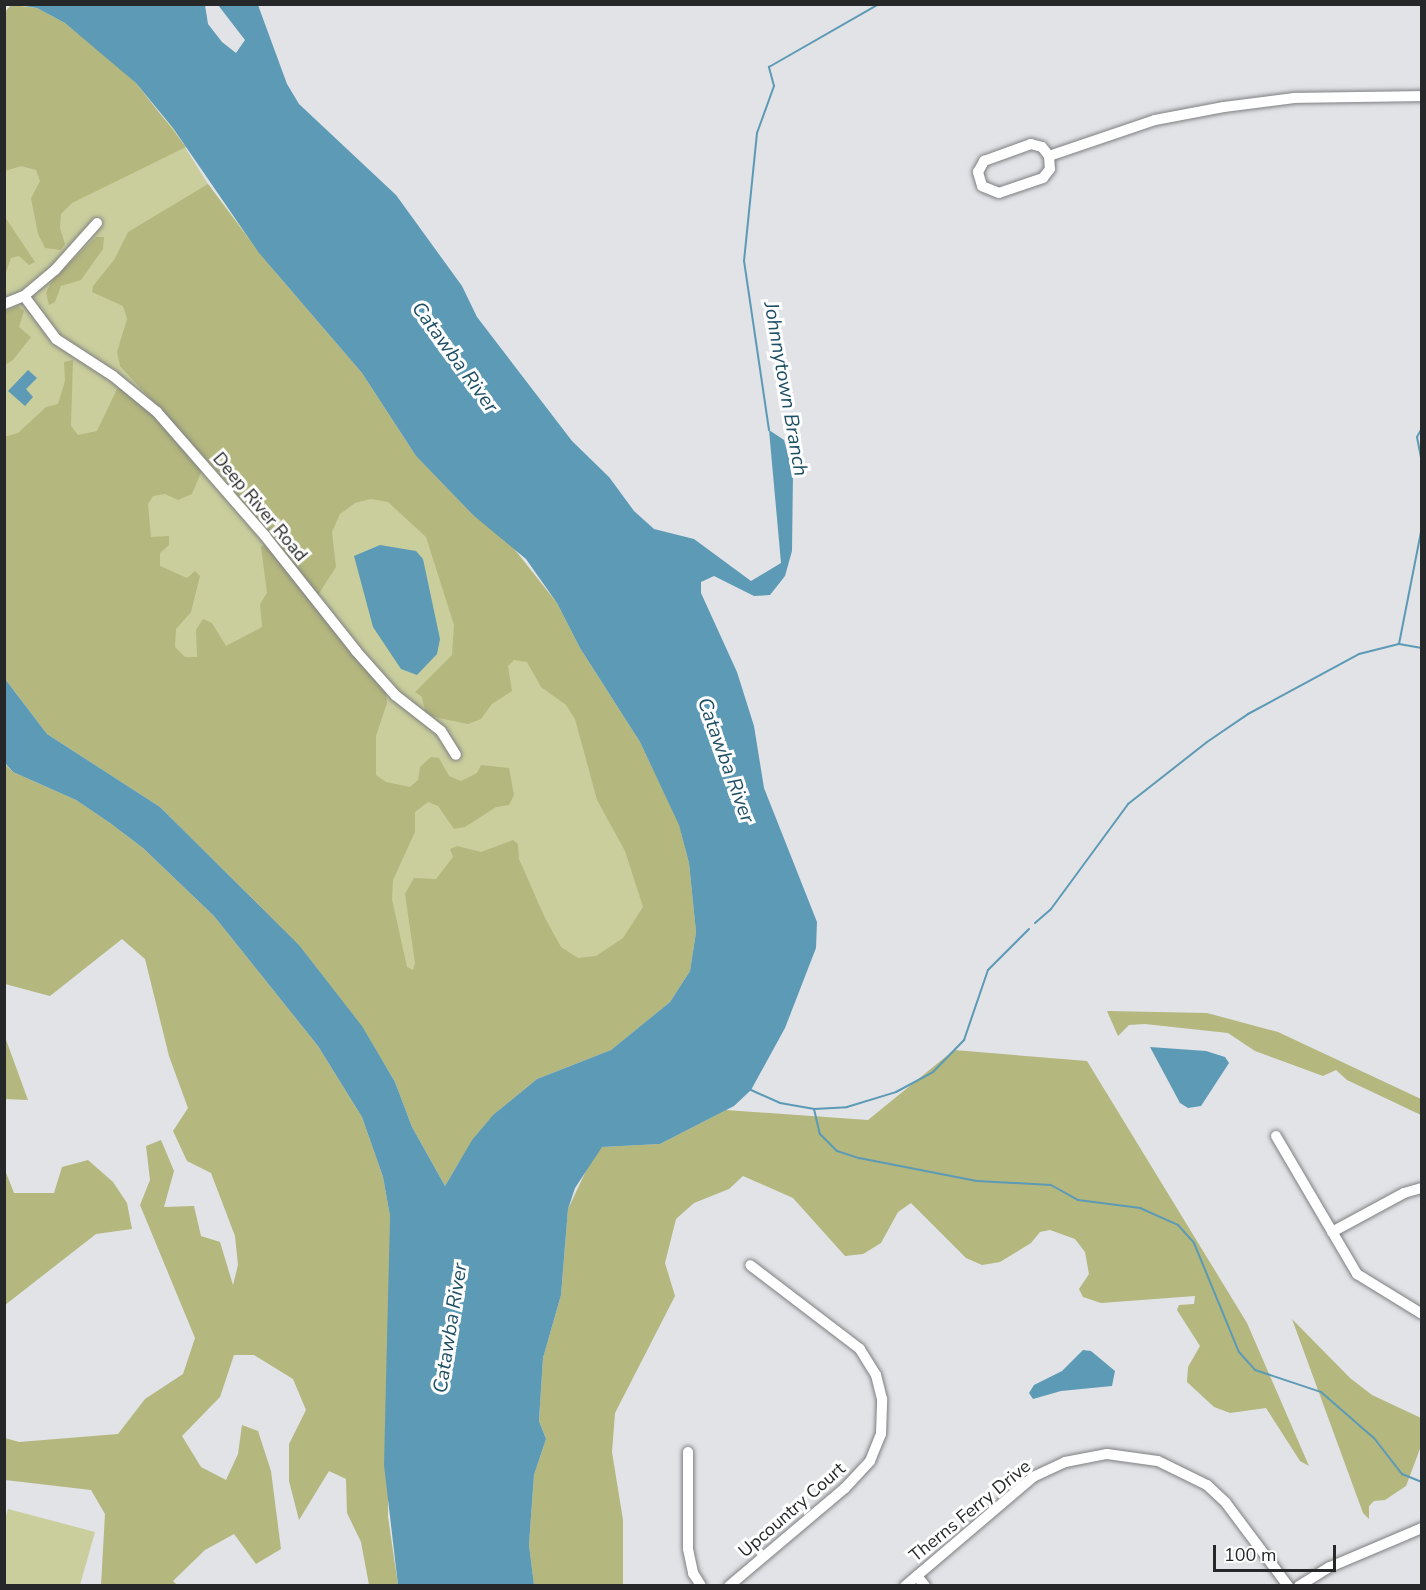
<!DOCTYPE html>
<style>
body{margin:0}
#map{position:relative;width:1426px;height:1590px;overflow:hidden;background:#e1e3e6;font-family:"Nunito Sans",sans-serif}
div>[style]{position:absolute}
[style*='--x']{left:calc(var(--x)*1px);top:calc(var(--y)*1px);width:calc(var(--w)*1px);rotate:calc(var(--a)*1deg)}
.green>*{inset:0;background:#cace9c}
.forest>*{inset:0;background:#b4b77e}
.water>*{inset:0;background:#5c9ab6}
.stream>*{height:2px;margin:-1px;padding:0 1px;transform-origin:1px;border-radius:1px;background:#5c9ab6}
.roads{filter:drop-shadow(0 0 2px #7d7f81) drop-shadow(0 0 2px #7d7f81)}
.minor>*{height:10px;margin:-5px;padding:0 5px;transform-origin:5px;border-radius:5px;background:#fff}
span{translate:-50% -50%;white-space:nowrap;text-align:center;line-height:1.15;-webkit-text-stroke:6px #fff;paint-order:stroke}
.street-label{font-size:18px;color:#262728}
.water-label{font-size:20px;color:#1c4e64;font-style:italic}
.frame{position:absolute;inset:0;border:6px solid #262728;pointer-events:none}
.scale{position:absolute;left:1213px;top:1545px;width:123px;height:27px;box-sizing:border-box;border:3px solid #262728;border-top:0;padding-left:8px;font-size:18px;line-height:21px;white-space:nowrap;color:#262728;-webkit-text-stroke:4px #fff;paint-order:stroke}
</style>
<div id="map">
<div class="green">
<div style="clip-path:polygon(18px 4px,65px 23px,106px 56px,173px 128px,208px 184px,416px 456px,473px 515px,508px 541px,689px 863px,460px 1161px,255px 899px,180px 823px,5px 679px,4px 28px,11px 5px)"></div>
<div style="clip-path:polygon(8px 1509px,95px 1532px,80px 1585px,5px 1585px,4px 1522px)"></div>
</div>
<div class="forest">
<div style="clip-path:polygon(11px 5px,37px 8px,65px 23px,106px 56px,136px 83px,186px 147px,72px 203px,61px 214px,60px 228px,65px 244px,61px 250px,45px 248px,38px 234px,31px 198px,40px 181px,36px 170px,21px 166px,5px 171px,5px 12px)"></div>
<div style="clip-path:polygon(208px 184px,259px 253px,362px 373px,416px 456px,473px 515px,508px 541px,557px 603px,580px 648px,640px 742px,679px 824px,689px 863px,696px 932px,690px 971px,670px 1002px,611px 1050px,537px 1079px,493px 1115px,472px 1140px,445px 1186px,412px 1127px,395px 1082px,362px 1026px,299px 945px,160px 807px,47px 734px,5px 679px,4px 437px,18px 433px,46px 407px,58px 404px,65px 381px,64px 362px,73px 360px,71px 426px,78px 435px,97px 431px,117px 389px,121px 388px,152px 415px,202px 470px,192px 494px,178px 500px,165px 494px,153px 496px,148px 504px,151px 537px,169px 536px,169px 545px,160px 553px,160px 566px,187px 578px,195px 571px,200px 576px,191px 612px,176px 629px,175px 647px,185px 657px,197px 657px,196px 630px,203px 619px,212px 623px,226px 646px,262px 627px,260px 604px,267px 593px,261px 547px,265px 544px,386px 693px,387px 703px,376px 736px,376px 775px,386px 782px,410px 787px,418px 780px,420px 767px,431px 757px,439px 758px,449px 776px,461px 781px,477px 773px,481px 765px,509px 768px,514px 795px,509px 805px,496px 807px,465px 827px,454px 829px,438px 806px,428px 802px,415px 812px,415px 832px,393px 880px,392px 899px,407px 967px,413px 970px,415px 963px,405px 894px,414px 878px,436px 879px,453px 857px,450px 849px,457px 846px,481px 852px,513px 840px,518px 844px,519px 859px,545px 918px,561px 947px,578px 958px,596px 956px,623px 938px,643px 907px,625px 851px,597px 800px,575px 719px,566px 705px,541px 687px,527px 662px,514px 660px,508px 666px,512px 691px,492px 704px,481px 719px,468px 724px,434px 717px,425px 711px,422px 697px,415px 692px,452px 655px,454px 625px,426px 537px,388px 502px,371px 499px,355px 503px,340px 514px,332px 532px,336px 567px,318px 595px,227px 482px,120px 366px,117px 352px,127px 319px,123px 306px,92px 292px,93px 286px,114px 260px,128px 232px)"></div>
<div style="clip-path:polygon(5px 217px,35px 262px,29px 265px,19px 256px,11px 258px,5px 275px)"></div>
<div style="clip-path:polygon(96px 237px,104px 237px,103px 249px,81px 280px,61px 286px,55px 302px,49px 305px,46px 293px,51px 282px)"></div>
<div style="clip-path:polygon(18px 306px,24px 311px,19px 327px,31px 337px,13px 360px,5px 365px,5px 312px)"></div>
<div style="clip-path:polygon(4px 763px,13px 772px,76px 800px,110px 823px,143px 848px,214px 916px,318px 1046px,362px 1117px,383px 1177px,390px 1216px,388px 1517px,398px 1585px,369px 1585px,361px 1542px,347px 1513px,346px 1479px,329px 1471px,299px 1520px,289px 1481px,289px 1444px,306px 1410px,293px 1379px,254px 1355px,234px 1355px,220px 1397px,182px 1436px,201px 1467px,226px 1480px,238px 1454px,242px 1425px,258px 1431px,271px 1471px,281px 1549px,256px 1564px,234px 1534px,205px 1550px,173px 1581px,177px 1585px,101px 1585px,105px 1514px,91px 1490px,5px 1480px,5px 1438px,19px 1442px,118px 1434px,145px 1399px,183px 1374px,195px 1338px,140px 1205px,150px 1180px,146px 1146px,161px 1140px,174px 1171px,164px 1207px,194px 1206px,201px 1236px,220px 1242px,233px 1285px,238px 1265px,235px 1236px,211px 1173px,187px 1161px,173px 1131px,188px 1108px,169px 1056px,145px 959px,122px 939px,50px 996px,5px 984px)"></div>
<div style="clip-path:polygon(1107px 1011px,1207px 1013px,1278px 1032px,1421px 1099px,1421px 1115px,1347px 1080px,1336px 1070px,1323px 1076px,1255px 1051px,1228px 1033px,1145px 1024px,1129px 1025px,1118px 1036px)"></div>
<div style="clip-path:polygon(4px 1037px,5px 1037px,28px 1100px,5px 1099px)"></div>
<div style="clip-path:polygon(954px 1050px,1087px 1061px,1247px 1323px,1309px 1466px,1300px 1461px,1266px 1408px,1230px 1413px,1214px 1407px,1187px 1382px,1188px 1367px,1200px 1346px,1177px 1310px,1179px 1305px,1194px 1304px,1195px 1296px,1101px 1303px,1083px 1297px,1079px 1289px,1089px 1274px,1085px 1252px,1075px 1239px,1050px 1230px,1040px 1232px,1031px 1243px,1000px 1262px,982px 1265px,966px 1258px,911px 1203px,898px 1212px,881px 1243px,863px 1254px,845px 1256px,793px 1198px,743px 1176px,729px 1189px,694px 1203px,676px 1219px,665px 1263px,675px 1296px,615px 1413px,612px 1452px,623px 1520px,623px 1585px,534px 1586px,529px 1545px,534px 1475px,546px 1439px,539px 1421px,543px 1358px,561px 1295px,568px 1209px,593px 1156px,602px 1147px,660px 1144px,726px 1110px,868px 1120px)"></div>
<div style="clip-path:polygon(88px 1160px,113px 1182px,127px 1203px,132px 1229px,96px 1234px,5px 1305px,5px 1170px,14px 1193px,54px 1193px,62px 1167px)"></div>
<div style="clip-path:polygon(1292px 1319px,1350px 1378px,1372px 1395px,1421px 1418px,1421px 1446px,1406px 1486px,1385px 1500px,1374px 1501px,1369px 1506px,1369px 1519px,1363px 1513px)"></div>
</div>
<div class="water">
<div style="clip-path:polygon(18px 5px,205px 5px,208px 24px,222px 42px,236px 53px,245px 40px,218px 5px,258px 5px,287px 84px,299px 104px,396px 195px,462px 286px,477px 317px,572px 441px,609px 477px,634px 511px,654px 529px,694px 539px,751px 581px,781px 563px,769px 430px,784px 440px,793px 472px,792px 551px,785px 576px,770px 595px,754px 596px,714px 576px,701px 582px,701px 593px,737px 672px,754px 726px,764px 788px,817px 922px,816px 948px,785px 1028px,751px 1090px,734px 1106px,660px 1144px,602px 1147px,575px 1188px,568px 1209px,561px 1295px,543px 1358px,539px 1421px,546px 1439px,534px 1475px,529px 1545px,534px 1585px,398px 1585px,384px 1465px,390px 1216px,383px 1177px,362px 1117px,318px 1046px,214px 916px,143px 848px,110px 823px,76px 800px,13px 772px,5px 763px,5px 679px,47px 734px,160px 807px,299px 945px,362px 1026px,395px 1082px,412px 1127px,445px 1186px,472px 1140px,493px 1115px,537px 1079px,611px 1050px,670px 1002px,690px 971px,696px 932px,689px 863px,679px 825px,640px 742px,580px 648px,557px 603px,526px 559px,473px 515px,416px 456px,362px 373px,259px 253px,173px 128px,136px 83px,65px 23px,37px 8px)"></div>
<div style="clip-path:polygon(28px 370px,37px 378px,26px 389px,33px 397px,25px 406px,8px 391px)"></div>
<div style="clip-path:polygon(380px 545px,416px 551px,423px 559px,440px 639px,437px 654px,417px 675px,401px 669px,373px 627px,354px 556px)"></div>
<div style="clip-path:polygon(1150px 1047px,1206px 1051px,1225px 1057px,1229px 1063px,1201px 1106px,1188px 1108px,1180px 1103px)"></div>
<div style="clip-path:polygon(1083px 1350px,1091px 1351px,1115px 1371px,1112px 1386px,1061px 1391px,1033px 1399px,1029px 1393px,1034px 1385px,1062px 1371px)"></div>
</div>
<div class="stream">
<div style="--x:1422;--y:428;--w:10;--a:119"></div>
<div style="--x:1417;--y:437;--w:25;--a:79"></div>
<div style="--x:769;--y:430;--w:171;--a:-98.4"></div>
<div style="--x:744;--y:261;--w:129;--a:-84.2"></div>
<div style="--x:757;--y:133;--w:50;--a:-70.1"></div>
<div style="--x:774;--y:86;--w:20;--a:-105"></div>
<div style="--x:769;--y:67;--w:127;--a:-29.8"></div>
<div style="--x:1399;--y:644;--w:119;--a:-78.9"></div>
<div style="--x:1035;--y:923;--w:21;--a:-41"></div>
<div style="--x:1051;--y:909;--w:130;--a:-53.7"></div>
<div style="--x:1128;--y:804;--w:100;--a:-38.1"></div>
<div style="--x:1207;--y:742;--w:50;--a:-34.3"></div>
<div style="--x:1248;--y:714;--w:126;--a:-28.4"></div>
<div style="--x:1359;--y:654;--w:41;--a:-14"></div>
<div style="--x:1399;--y:644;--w:23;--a:10"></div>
<div style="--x:751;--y:1090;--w:32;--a:24"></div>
<div style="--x:780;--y:1103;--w:35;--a:10"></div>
<div style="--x:814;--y:1109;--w:33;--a:-3"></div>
<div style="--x:847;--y:1107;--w:51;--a:-17"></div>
<div style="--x:896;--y:1092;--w:42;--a:-28.4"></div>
<div style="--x:933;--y:1072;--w:45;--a:-45.9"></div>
<div style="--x:964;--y:1040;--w:74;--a:-71.1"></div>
<div style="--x:988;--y:970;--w:58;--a:-45"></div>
<div style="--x:814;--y:1109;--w:26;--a:77"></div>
<div style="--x:820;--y:1134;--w:24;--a:45"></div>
<div style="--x:837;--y:1151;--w:23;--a:18"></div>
<div style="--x:859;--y:1158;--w:120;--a:11"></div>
<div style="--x:977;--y:1181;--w:74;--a:3.1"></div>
<div style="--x:1051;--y:1185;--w:31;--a:29"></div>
<div style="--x:1078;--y:1200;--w:63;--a:7.4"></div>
<div style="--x:1140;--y:1208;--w:42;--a:24.1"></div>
<div style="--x:1178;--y:1225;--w:24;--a:48"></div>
<div style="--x:1194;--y:1243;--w:118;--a:67.6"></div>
<div style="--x:1239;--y:1352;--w:24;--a:48"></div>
<div style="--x:1255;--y:1370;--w:70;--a:18.4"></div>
<div style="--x:1321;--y:1392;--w:70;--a:41"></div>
<div style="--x:1374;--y:1438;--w:46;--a:52.1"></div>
<div style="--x:1402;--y:1474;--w:22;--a:22"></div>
</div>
<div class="roads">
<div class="minor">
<div style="--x:1031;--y:144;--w:11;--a:15"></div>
<div style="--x:1042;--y:147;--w:11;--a:52"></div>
<div style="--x:1049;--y:156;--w:13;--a:86"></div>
<div style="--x:1050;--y:169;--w:11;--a:128"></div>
<div style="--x:1043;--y:178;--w:46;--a:161.2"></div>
<div style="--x:999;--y:193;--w:18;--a:-158"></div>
<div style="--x:982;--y:186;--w:15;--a:-106"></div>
<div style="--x:978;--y:172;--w:13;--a:-61"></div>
<div style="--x:984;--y:161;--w:50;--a:-19.9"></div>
<div style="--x:1049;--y:156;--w:112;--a:-18.8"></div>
<div style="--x:1155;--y:120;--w:70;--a:-10.7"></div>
<div style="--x:1224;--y:107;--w:71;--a:-7.3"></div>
<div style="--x:1294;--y:98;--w:128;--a:-0.9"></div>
<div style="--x:24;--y:296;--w:54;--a:53.3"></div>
<div style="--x:56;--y:339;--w:68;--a:33"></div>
<div style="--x:113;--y:376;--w:57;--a:39.3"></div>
<div style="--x:157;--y:412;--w:164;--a:48.9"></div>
<div style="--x:265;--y:536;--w:147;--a:51.6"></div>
<div style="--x:356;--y:651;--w:59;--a:48.4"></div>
<div style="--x:395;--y:695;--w:58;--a:38"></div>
<div style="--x:441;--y:731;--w:28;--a:58"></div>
<div style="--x:4;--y:304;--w:22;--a:-22"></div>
<div style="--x:24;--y:296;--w:40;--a:-40"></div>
<div style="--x:55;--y:270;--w:63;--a:-48.2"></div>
<div style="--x:1276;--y:1136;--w:160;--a:59.6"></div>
<div style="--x:1357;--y:1274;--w:76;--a:31.6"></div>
<div style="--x:1332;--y:1232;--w:82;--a:-28.4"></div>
<div style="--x:1404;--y:1193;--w:19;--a:-16"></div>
<div style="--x:688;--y:1452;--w:97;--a:90"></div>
<div style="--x:688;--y:1549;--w:25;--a:78"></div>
<div style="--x:693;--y:1573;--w:15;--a:58"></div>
<div style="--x:917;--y:1576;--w:13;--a:51"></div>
<div style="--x:729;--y:1586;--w:152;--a:-40.2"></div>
<div style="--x:845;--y:1488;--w:37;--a:-47"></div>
<div style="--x:870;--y:1461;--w:29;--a:-68"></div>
<div style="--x:881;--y:1434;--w:35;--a:-88"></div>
<div style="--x:882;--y:1399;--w:25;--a:-104"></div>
<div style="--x:876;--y:1375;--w:31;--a:-122"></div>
<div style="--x:860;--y:1349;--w:138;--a:-142.6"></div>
<div style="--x:905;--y:1586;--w:168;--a:-40.4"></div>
<div style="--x:1033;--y:1477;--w:35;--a:-25"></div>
<div style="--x:1065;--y:1462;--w:43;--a:-10.8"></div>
<div style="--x:1107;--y:1454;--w:51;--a:7.8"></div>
<div style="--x:1158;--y:1461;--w:55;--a:26.1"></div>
<div style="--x:1207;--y:1485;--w:26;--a:43"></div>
<div style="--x:1226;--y:1503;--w:104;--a:53.2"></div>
<div style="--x:1299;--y:1586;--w:36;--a:-32"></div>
<div style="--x:1330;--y:1567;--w:100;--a:-23"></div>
</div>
</div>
<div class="street-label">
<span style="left:260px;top:507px;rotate:50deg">Deep River Road</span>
<span style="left:792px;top:1510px;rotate:-41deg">Upcountry Court</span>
<span style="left:970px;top:1511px;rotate:-39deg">Therns Ferry Drive</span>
</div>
<div class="water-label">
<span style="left:455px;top:357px;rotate:54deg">Catawba River</span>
<span style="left:786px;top:389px;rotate:80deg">Johnnytown Branch</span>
<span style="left:726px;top:760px;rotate:70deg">Catawba River</span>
<span style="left:450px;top:1328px;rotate:-81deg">Catawba River</span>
</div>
<div class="frame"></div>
<div class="scale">100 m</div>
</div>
